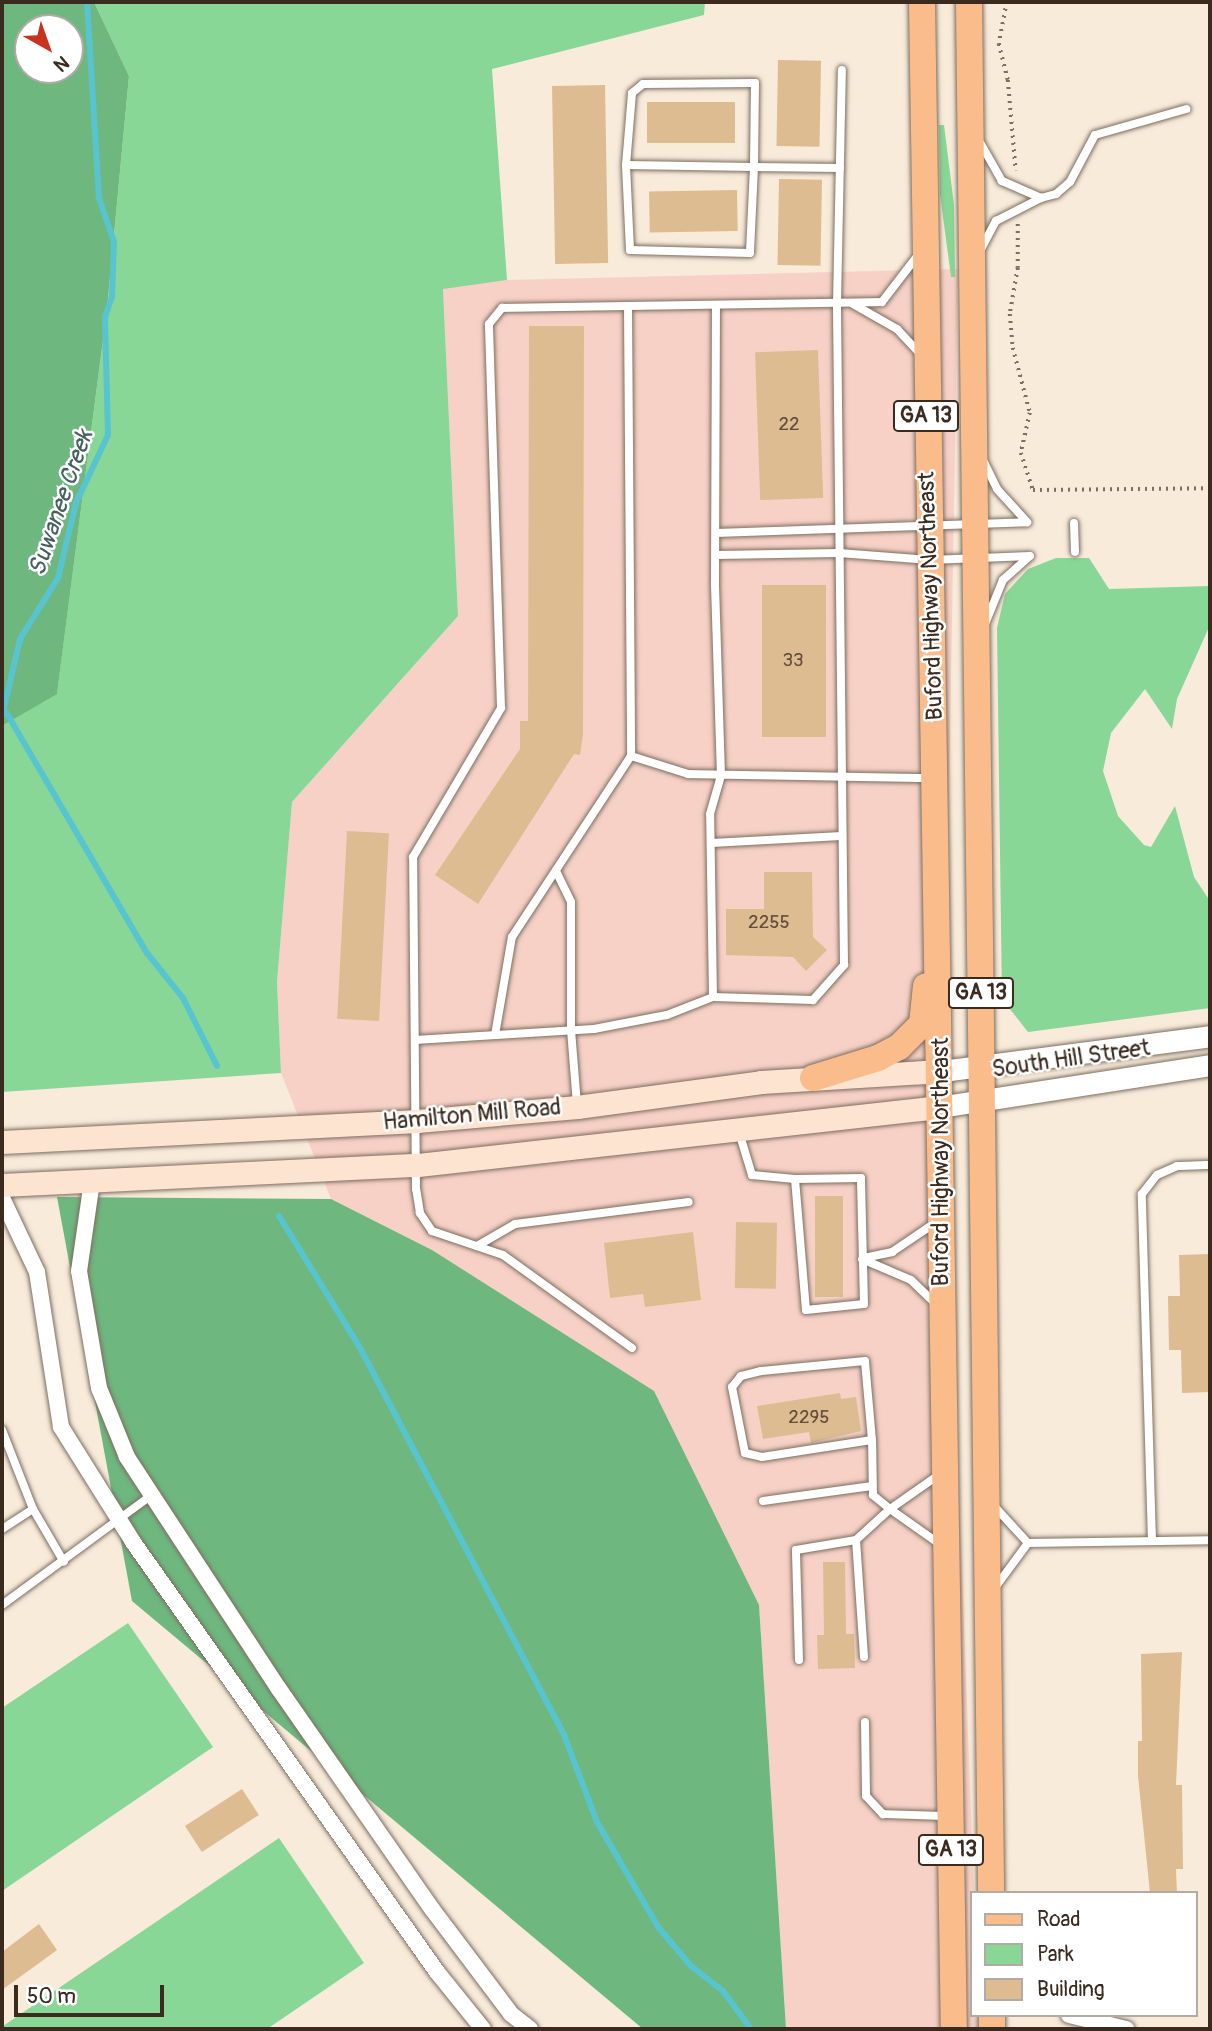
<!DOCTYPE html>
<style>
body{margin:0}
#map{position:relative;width:1212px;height:2031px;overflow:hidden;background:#f8ebda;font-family:Pangolin,sans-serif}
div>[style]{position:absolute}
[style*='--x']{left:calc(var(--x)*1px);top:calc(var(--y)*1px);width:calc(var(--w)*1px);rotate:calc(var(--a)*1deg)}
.built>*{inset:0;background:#f7d1c6}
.green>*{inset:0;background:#88d796}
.forest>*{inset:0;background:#6eb87f}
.stream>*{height:6px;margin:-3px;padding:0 3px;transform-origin:3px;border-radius:3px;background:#58c4d0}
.building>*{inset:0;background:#ddbc92;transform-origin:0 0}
.path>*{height:3.5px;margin-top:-1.75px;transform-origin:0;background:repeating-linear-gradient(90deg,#7d6e60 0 2px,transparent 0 7px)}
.roads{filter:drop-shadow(0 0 2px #7d6e60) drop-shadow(0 0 2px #7d6e60)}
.service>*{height:8px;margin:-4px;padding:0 4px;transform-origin:4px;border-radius:4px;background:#fff}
.minor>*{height:16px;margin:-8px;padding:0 8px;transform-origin:8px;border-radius:8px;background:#fff}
.tertiary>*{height:21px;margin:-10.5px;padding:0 10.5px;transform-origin:10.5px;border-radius:10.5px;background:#fff}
.secondary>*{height:23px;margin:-11.5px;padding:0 11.5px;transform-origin:11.5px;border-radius:11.5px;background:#fde4d1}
.primary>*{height:26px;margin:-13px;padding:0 13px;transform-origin:13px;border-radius:13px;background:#fabc8b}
span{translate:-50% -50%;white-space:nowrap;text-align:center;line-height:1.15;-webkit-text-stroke:5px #fff;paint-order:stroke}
.number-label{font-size:19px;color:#644e3b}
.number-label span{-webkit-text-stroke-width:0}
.shield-label span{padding:2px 5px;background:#fff;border:2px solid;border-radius:5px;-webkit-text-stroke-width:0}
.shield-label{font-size:21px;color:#3b2a1e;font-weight:700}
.street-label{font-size:23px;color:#3b2a1e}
.water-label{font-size:24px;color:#45605c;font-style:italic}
.frame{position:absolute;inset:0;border:4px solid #3b2a1e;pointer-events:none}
.legend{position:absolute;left:970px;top:1891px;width:228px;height:126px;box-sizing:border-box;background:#fff;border:2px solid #b1aaa5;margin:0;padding:9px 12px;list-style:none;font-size:21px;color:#3b2a1e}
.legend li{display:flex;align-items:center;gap:14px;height:35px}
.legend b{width:35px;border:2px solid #b1aaa5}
.north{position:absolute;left:14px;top:14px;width:70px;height:70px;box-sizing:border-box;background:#fff;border:2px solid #b1aaa5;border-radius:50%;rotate:140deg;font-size:19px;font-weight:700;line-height:28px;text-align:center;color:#3b2a1e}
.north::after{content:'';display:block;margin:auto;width:24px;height:32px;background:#c8321e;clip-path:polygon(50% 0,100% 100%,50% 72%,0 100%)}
.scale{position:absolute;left:14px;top:1985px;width:150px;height:32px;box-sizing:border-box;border:4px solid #3b2a1e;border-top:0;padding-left:9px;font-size:21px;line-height:24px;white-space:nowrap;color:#3b2a1e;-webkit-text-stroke:5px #fff;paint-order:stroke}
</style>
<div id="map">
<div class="built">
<div style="clip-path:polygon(958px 269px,944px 1094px,974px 1893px,972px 2015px,978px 2015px,978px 2029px,786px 2029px,759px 1606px,432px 1250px,331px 1199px,281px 1073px,277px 982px,292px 802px,458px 616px,443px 288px,507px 280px)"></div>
</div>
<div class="green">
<div style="clip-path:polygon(94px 2px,705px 2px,704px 15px,492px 69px,507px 280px,443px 289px,458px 616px,292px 802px,277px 982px,281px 1073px,2px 1092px,2px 726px,57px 693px,107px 309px,129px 76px)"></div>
<div style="clip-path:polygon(939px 125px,944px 125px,954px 205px,955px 277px,951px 277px,940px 194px)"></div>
<div style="clip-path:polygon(1056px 558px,1089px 558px,1109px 589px,1210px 586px,1210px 625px,1177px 699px,1172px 729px,1145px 689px,1111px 733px,1103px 771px,1118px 816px,1144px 845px,1151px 847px,1175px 806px,1194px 877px,1210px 901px,1210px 1008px,1028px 1032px,1002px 999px,997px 628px,1005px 594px,1028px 569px)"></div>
<div style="clip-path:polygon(128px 1623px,213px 1747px,2px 1891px,2px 1708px)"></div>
<div style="clip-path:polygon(279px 1838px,364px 1963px,267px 2029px,5px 2029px,3px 2026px)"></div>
</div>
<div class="forest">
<div style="clip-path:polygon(evenodd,2px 2px,94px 2px,129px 76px,107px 309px,57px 694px,2px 726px,2px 2px,28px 28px,70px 28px,70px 70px,28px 70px,28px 28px)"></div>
<div style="clip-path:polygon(57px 1197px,331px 1199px,432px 1250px,654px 1391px,759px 1605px,786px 2029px,643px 2029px,132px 1601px)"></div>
</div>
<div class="stream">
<div style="--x:6;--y:712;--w:279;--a:59.7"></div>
<div style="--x:147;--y:953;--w:58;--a:51.3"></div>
<div style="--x:183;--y:998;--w:76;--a:63.4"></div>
<div style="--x:2;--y:716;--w:79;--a:-76.8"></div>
<div style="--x:20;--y:639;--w:72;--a:-58.1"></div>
<div style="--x:58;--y:578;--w:77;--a:-76.5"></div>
<div style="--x:76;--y:503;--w:75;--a:-64.8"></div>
<div style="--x:108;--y:435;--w:118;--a:-91.5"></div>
<div style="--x:105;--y:317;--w:21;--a:-71"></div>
<div style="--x:112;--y:297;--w:55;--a:-87.9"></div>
<div style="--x:114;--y:242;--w:46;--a:-108.8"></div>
<div style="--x:99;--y:198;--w:196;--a:-93.5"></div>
<div style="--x:279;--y:1216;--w:153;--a:58.4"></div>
<div style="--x:359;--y:1346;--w:440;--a:62.2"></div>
<div style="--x:564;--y:1735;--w:93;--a:69.2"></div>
<div style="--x:597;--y:1822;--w:121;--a:59.8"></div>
<div style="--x:658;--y:1927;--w:51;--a:49.8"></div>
<div style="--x:691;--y:1966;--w:41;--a:38"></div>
<div style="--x:723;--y:1991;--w:47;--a:53.6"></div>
</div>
<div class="building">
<div style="left:778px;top:60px;width:43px;height:86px;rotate:1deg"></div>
<div style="left:605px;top:85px;width:178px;height:53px;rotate:89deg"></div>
<div style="left:735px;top:102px;width:41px;height:88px;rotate:90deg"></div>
<div style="left:779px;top:179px;width:43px;height:86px;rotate:1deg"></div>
<div style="left:737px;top:190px;width:41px;height:88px;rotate:89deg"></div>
<div style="clip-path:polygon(529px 326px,584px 326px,583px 734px,580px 755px,574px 754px,478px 904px,435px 875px,520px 749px,520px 721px,528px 721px)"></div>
<div style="left:818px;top:350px;width:148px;height:63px;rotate:88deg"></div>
<div style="left:762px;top:585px;width:64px;height:152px"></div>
<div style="left:347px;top:831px;width:42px;height:188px;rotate:3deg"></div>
<div style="clip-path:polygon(764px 872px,812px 872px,813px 937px,827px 950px,806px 971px,793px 957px,726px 955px,726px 909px,764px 909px)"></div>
<div style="left:815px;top:1196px;width:28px;height:101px"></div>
<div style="left:736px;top:1222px;width:41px;height:66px;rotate:1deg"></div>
<div style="clip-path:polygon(693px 1232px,701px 1300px,645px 1307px,643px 1294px,610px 1298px,604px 1243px)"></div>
<div style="clip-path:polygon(1210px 1254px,1210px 1392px,1182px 1393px,1181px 1350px,1169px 1350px,1168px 1296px,1180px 1296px,1179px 1255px)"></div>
<div style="clip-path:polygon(840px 1393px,841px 1399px,856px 1397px,861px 1431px,811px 1443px,809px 1432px,763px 1439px,757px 1406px)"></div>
<div style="clip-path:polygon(823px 1562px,845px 1562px,846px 1634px,854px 1634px,855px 1668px,818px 1669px,817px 1635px,824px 1635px)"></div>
<div style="clip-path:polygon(1182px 1652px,1176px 1785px,1182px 1785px,1183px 1869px,1176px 1869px,1177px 1893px,1150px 1893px,1138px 1776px,1138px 1741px,1142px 1741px,1141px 1654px)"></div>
<div style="left:242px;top:1789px;width:31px;height:68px;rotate:57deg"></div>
<div style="clip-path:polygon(39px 1924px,57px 1950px,2px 1990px,2px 1952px)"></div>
</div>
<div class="path">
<div style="--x:1007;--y:2;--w:43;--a:100.8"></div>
<div style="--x:999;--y:44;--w:37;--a:76"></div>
<div style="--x:1008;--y:80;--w:91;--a:85"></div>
<div style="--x:1018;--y:224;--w:44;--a:90"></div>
<div style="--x:1018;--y:268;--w:47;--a:99.9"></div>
<div style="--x:1010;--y:314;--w:34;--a:85"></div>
<div style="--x:1013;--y:348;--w:67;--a:75.3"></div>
<div style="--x:1030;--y:413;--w:41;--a:102.7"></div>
<div style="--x:1021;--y:453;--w:39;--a:72"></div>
<div style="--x:1033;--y:490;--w:177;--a:-0.6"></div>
</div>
<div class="roads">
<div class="service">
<div style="--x:626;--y:165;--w:72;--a:-85.2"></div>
<div style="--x:632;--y:93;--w:14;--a:-39"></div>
<div style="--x:643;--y:84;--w:112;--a:-0.5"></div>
<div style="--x:755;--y:83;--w:84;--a:90.7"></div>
<div style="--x:754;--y:167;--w:86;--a:92.7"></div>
<div style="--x:750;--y:253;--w:120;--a:-178.6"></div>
<div style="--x:630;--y:250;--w:85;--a:-92.7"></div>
<div style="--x:626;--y:165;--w:128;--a:0.9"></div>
<div style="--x:754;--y:167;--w:86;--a:0.7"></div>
<div style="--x:1041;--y:198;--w:16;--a:-15"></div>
<div style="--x:1056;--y:194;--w:18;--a:-41"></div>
<div style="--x:1070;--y:182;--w:53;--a:-62"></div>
<div style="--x:1095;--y:135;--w:95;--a:-15.9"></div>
<div style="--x:981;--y:249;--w:32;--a:-62"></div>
<div style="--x:996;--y:221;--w:51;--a:-27.1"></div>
<div style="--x:1041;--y:198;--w:43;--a:-156.4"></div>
<div style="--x:1002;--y:181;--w:43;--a:-119.6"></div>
<div style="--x:853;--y:304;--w:51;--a:29.6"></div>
<div style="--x:897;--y:329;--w:34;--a:47"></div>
<div style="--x:628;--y:306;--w:450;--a:89.6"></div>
<div style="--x:983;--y:460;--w:32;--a:64"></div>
<div style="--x:997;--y:489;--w:45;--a:47.7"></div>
<div style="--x:1074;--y:523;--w:29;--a:88"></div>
<div style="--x:716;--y:533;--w:311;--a:-2"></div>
<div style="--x:716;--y:555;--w:123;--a:-0.9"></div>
<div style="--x:839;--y:553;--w:91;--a:4.4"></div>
<div style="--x:930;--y:560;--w:100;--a:-2.3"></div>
<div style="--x:985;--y:624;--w:48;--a:-67.8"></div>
<div style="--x:1003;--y:580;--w:36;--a:-42"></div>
<div style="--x:711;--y:843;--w:131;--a:-3.1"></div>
<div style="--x:556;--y:871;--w:34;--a:64"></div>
<div style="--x:571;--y:902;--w:128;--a:90"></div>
<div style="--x:571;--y:1030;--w:74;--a:85.4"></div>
<div style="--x:713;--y:997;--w:183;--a:-90.9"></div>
<div style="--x:710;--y:814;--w:40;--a:-74"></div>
<div style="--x:721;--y:776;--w:194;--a:-91.8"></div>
<div style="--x:715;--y:582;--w:277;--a:-89.8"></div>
<div style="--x:495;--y:1035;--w:99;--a:-80.2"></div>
<div style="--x:512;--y:937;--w:217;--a:-56.7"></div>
<div style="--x:631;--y:756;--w:60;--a:17.5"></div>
<div style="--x:688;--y:774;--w:241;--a:1"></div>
<div style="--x:415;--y:1040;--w:179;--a:-3.5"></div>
<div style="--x:594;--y:1029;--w:74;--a:-10.9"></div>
<div style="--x:667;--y:1015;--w:49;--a:-21.4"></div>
<div style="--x:713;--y:997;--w:100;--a:1.7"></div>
<div style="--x:813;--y:1000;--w:47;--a:-48.5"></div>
<div style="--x:844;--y:965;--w:662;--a:-90.61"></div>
<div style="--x:837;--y:303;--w:233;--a:-88.8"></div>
<div style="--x:739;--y:1132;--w:45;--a:73.2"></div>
<div style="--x:752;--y:1175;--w:43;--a:5.3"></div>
<div style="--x:795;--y:1179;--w:131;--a:85.2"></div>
<div style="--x:806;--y:1310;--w:58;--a:-5.9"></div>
<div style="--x:864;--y:1304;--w:126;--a:-91.4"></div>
<div style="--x:861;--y:1178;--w:66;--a:179.1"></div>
<div style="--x:477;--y:1246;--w:44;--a:-30.1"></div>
<div style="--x:515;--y:1224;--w:175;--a:-7.2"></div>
<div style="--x:864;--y:1258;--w:29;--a:-12"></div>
<div style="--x:892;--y:1252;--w:52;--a:-34"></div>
<div style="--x:862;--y:1259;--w:53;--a:23.2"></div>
<div style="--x:911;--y:1280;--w:35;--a:44"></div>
<div style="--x:632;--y:1348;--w:159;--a:-144.2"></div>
<div style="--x:503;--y:1255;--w:75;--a:-161.3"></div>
<div style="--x:432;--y:1231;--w:22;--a:-124"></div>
<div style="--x:420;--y:1213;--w:24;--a:-99"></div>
<div style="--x:416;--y:1189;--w:332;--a:-90.5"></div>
<div style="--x:413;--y:857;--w:173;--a:-59.4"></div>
<div style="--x:501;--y:708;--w:384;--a:-91.8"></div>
<div style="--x:489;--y:324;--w:21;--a:-51"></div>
<div style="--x:502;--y:308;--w:380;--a:-0.9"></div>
<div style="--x:882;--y:302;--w:59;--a:-52.5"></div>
<div style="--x:2;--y:1430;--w:85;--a:68.6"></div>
<div style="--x:33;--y:1509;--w:37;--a:147"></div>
<div style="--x:940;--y:1474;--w:61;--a:145"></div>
<div style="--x:890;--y:1509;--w:62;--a:35.2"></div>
<div style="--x:763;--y:1501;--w:110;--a:-7.8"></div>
<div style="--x:995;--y:1507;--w:49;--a:47.5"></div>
<div style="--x:1028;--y:1543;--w:182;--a:-0.9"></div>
<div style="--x:33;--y:1509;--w:61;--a:59.7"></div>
<div style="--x:1152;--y:1541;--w:347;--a:-91.7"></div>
<div style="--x:1142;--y:1194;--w:24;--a:-52"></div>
<div style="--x:1157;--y:1175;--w:22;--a:-24"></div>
<div style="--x:1177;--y:1166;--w:33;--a:-2"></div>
<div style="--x:997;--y:1585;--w:52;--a:-53.6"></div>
<div style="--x:2;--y:1605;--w:186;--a:-36.3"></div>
<div style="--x:864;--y:1657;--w:117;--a:-93.9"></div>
<div style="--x:856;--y:1540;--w:46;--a:-42.4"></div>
<div style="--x:890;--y:1509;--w:22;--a:-141"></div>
<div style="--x:873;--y:1495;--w:55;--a:-91"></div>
<div style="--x:872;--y:1440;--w:79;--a:-95.1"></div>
<div style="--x:865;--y:1361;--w:104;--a:174.5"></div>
<div style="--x:761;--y:1371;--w:21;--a:166"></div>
<div style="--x:741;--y:1376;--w:14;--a:129"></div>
<div style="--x:732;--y:1387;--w:67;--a:78.9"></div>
<div style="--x:745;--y:1453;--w:17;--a:13"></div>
<div style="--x:762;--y:1457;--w:111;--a:-8.8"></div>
<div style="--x:799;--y:1660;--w:110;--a:-91.6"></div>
<div style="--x:796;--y:1550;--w:61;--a:-9.5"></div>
<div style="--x:865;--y:1722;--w:74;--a:89.2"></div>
<div style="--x:866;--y:1796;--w:25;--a:47"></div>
<div style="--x:883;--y:1814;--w:64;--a:1.8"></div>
</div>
<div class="minor">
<div style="--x:92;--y:1181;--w:91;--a:98.2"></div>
<div style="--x:79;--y:1271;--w:119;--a:80.3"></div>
<div style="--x:99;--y:1388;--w:74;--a:67.9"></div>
<div style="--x:127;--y:1457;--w:277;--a:56.8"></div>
<div style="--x:279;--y:1689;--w:268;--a:55.2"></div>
<div style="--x:432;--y:1909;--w:131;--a:53"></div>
<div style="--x:511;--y:2014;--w:24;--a:38"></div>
<div style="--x:2;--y:1198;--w:82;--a:64.7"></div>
<div style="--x:37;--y:1272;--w:157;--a:81.2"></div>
<div style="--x:61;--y:1427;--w:136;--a:57.9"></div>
<div style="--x:133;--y:1542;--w:527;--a:54.74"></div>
<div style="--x:437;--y:1972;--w:73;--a:51.1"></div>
<div style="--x:1069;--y:2015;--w:59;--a:13.8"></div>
</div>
<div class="tertiary">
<div style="--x:942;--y:1071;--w:270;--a:-7.4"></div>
<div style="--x:939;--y:1107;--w:274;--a:-8.8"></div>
</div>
<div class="secondary">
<div style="--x:2;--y:1142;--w:416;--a:-2.9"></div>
<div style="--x:417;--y:1121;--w:161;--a:-5"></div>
<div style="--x:577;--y:1107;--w:186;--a:-7.7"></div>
<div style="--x:761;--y:1082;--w:181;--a:-3.5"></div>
<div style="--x:2;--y:1185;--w:416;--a:-2.8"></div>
<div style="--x:418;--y:1165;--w:524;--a:-6.35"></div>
</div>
<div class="primary">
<div style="--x:922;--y:2;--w:2027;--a:89.1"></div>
<div style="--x:969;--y:2;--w:1891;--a:89.33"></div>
<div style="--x:813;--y:1078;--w:68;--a:-17.1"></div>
<div style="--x:878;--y:1058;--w:24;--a:-28"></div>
<div style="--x:899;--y:1047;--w:33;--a:-45"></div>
<div style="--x:922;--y:1024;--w:38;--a:-84"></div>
<div style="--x:992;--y:2015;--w:14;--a:90"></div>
</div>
</div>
<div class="number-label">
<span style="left:789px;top:425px">22</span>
<span style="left:793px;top:661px">33</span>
<span style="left:769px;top:923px">2255</span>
<span style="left:809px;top:1418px">2295</span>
</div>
<div class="shield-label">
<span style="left:926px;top:416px">GA 13</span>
<span style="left:981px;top:993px">GA 13</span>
<span style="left:951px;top:1850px">GA 13</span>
</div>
<div class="street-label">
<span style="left:931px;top:596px;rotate:-92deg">Buford Highway Northeast</span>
<span style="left:1071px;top:1059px;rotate:-8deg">South Hill Street</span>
<span style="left:472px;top:1115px;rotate:-5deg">Hamilton Mill Road</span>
<span style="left:941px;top:1162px;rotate:-90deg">Buford Highway Northeast</span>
</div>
<div class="water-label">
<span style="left:61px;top:503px;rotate:-71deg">Suwanee Creek</span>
</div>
<div class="frame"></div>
<ul class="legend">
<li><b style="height:9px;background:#fabc8b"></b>Road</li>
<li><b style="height:19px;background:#88d796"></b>Park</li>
<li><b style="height:19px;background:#ddbc92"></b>Building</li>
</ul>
<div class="north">N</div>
<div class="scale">50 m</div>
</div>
